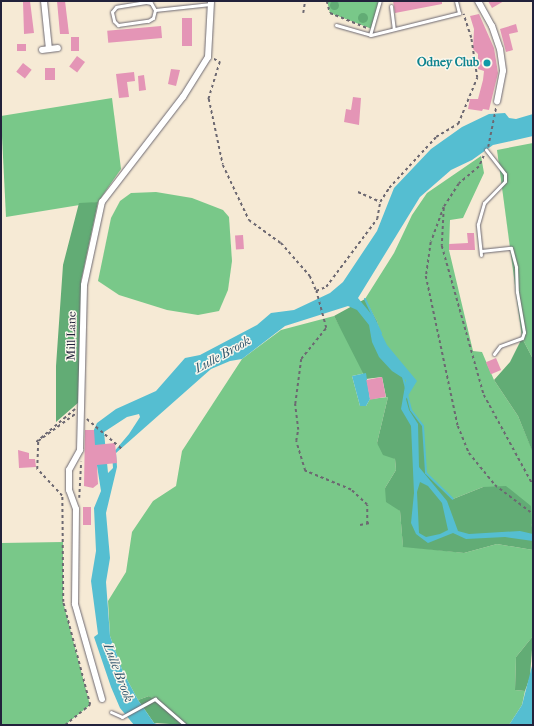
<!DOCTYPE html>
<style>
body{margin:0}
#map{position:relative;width:534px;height:726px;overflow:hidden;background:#f6ead5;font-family:"IM FELL French Canon",serif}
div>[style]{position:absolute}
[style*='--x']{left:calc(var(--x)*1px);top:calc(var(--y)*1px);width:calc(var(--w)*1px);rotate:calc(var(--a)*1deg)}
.green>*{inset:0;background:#79c889}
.forest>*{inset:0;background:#62ac75}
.round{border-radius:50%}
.water>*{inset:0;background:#55bed1}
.stream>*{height:2px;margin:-1px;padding:0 1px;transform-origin:1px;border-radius:1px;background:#55bed1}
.building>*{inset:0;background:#e495b6;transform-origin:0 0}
.path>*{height:1.5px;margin-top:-0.75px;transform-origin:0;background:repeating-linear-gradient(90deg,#6c6871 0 3px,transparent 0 6px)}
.roads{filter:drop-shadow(0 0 1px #6c6871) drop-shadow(0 0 1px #6c6871)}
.service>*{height:3px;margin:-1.5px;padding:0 1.5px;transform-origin:1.5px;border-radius:1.5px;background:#fff}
.minor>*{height:6px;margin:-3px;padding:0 3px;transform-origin:3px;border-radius:3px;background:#fff}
.dots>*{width:11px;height:11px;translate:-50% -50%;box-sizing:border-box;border:2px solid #fbf7ec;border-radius:50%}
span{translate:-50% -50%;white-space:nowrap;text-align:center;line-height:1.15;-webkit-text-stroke:3px #fbf7ec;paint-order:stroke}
.culture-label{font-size:12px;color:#0d838f;font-weight:700}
.right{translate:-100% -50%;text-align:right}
.street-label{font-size:12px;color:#22223b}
.water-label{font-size:13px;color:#345970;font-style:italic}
.frame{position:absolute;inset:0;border:2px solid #22223b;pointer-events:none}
</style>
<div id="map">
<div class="green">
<div style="clip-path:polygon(327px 1px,380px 1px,372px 29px,330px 13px)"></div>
<div style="clip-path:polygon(112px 98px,121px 169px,98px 202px,6px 217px,1px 116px)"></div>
<div style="clip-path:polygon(533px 143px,533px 359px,522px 338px,497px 150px)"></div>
<div style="clip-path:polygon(481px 156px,484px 173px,463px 218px,450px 220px,449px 250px,473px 351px,482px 352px,494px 380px,518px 416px,533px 452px,533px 525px,483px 487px,453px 499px,426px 473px,423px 426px,411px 410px,400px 362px,384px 348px,377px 321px,365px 299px,394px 253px,412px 215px,427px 193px)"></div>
<div style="clip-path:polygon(156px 192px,192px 198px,223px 210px,229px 217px,232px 261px,228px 290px,219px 311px,198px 315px,167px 310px,119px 295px,98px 281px,111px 218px,120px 201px,131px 193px)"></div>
<div style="clip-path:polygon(334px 316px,366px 373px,352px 376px,360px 406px,366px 406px,370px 399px,388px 397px,377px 443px,395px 459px,396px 470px,385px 488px,400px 511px,403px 546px,464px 553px,497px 544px,533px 550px,533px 636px,516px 657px,515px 690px,525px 691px,522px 705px,509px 725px,186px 725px,149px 696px,138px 700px,123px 672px,110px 636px,108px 601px,126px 572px,132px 532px,153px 501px,176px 486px,182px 451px,242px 359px,281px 330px)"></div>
<div style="clip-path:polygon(63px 542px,63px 602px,90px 705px,65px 725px,1px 725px,1px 543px)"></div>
</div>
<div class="forest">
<div class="round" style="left:329.5px;top:0.5px;width:9px;height:9px"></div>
<div class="round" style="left:358px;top:13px;width:10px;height:10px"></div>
<div style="clip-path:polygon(98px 202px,81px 281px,79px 402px,56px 422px,56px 366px,63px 265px,79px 203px)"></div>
<div style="clip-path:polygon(365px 299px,377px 321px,384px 348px,400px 362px,411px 410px,423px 426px,426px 473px,453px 499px,483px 487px,506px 486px,531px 506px,533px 550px,497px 544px,464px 553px,403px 547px,400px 511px,386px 502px,385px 488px,396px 470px,395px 459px,383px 455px,377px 443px,388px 397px,386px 397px,382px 377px,366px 379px,334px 316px)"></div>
<div style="clip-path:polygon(522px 338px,533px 359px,533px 453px,518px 416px,494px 380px,510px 362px)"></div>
<div style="clip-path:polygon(533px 636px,530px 677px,525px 691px,515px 690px,516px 657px)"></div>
<div style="clip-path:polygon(149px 696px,174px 713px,186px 725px,154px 723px,138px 700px)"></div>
</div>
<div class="water">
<div style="clip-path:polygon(evenodd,505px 113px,509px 118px,516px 119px,533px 114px,533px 136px,493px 145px,472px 160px,451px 170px,420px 197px,358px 298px,372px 315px,387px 345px,417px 381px,406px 399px,409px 410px,418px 424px,419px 467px,447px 501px,458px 531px,469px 534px,520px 531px,533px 534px,533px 541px,505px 537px,466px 539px,453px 533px,428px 543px,416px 534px,411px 523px,414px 493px,411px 426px,401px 409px,406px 380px,392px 371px,379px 357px,372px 342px,369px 325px,357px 310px,348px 306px,285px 326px,242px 359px,230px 361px,211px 369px,116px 453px,117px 467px,106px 513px,110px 558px,106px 582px,110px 636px,123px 672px,138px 700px,154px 723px,160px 725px,134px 725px,120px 708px,111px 687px,94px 637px,98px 634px,91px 581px,96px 551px,94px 508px,101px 491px,92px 434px,97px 423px,116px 409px,156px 391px,185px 358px,200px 355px,257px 325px,271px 313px,294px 310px,330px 293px,343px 282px,377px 231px,394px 188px,431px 149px,462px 127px,489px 114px,505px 113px,139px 414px,140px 417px,129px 434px,112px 454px,113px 468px,108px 473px,104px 432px,127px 417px,139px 414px,505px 113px,420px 482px,428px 486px,442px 503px,448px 530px,440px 534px,426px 537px,419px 533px,417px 492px,420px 482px)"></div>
<div style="clip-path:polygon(366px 373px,370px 399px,366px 406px,360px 406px,352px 376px)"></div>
<div style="clip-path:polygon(533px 662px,533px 725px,509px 725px,522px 705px)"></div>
</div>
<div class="stream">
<div style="--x:365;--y:299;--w:38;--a:65"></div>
<div style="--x:403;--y:377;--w:11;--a:75"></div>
<div style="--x:407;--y:394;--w:16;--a:76"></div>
<div style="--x:411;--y:410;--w:20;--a:53"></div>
<div style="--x:423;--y:426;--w:47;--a:86.3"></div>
<div style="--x:426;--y:473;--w:37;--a:44"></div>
</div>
<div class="building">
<div style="clip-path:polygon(23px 1px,30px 1px,34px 33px,24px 34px)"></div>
<div style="clip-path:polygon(57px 1px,65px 1px,69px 34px,60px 34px)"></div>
<div style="clip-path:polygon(393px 1px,442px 1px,442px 4px,395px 13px)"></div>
<div style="clip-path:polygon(488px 1px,504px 1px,492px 8px)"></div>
<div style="clip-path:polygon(479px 14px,494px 48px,498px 73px,489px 110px,483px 109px,482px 111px,468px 109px,470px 99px,478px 99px,483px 80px,484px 71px,478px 69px,478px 54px,473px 49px,474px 29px,470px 16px)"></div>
<div style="left:182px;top:18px;width:10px;height:28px"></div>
<div style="clip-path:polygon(516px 24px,518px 32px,509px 34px,513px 50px,506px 52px,500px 29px)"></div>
<div style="left:161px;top:26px;width:12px;height:54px;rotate:85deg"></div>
<div style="left:71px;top:37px;width:8px;height:14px"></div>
<div style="left:17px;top:44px;width:9px;height:7px"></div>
<div style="left:77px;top:56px;width:10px;height:13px;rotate:37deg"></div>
<div style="left:23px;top:63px;width:11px;height:11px;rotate:38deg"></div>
<div style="left:45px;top:68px;width:10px;height:12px"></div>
<div style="clip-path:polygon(171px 69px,180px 70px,176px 86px,168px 84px)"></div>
<div style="clip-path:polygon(134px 72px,135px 81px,127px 82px,129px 97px,119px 98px,116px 74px)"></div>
<div style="clip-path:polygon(144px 75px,146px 90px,139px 91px,138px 76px)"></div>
<div style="clip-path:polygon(353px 97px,361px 98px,359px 125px,344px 122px,346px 109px,351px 110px)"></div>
<div style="clip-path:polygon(467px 233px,474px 233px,475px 250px,449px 250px,449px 244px,468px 243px)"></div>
<div style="left:243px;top:235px;width:14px;height:8px;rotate:86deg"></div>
<div style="left:496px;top:358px;width:13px;height:11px;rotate:67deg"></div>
<div style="left:382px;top:377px;width:20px;height:16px;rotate:79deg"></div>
<div style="clip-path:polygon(85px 430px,94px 430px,95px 445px,115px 443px,117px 463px,97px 465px,98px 484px,93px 488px,84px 486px)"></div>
<div style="clip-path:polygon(18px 450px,29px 453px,29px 459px,35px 459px,36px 467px,19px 468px)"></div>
<div style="left:83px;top:507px;width:8px;height:18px"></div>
</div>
<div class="path">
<div style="--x:327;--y:1;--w:12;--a:76"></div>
<div style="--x:330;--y:13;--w:40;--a:22"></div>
<div style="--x:303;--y:13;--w:12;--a:-81"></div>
<div style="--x:214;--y:59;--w:7;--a:27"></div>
<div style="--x:220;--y:62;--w:39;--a:107"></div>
<div style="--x:209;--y:99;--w:67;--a:78"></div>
<div style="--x:223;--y:165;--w:61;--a:64.7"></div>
<div style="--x:249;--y:220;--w:39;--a:36"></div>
<div style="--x:281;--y:243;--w:44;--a:48.7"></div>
<div style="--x:310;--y:276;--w:15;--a:67"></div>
<div style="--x:488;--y:147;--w:41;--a:-78.7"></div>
<div style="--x:484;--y:156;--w:12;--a:114"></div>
<div style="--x:479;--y:167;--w:26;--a:140"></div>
<div style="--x:459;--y:184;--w:27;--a:123"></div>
<div style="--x:444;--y:207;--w:37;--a:110"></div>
<div style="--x:431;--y:242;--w:34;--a:98"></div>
<div style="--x:426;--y:276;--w:153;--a:78"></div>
<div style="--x:458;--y:426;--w:29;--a:68"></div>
<div style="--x:469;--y:453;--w:41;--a:50.9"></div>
<div style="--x:495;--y:485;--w:48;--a:37.3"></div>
<div style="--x:358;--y:192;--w:24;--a:24"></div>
<div style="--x:444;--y:208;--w:38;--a:93"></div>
<div style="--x:442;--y:246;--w:155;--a:74.3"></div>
<div style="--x:484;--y:395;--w:102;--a:61.4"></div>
<div style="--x:87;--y:419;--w:46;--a:40.6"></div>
<div style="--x:36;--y:442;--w:51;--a:-40.2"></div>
<div style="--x:79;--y:498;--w:36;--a:-87"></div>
<div style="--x:367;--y:524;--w:19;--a:-90"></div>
<div style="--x:367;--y:505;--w:22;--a:-137"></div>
<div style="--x:351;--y:490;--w:50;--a:-157.6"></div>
<div style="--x:305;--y:471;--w:31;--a:-107"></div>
<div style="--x:296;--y:441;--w:11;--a:-80"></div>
<div style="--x:298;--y:430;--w:26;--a:-97"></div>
<div style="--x:295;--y:404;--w:45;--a:-82.4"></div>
<div style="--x:301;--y:359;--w:40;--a:-51"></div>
<div style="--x:326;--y:328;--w:38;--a:-105"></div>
<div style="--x:316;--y:291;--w:11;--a:-22"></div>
<div style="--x:326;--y:287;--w:85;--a:-53.1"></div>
<div style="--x:377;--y:219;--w:17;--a:-80"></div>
<div style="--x:380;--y:202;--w:17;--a:-57"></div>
<div style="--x:389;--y:188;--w:69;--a:-47.3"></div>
<div style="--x:436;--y:137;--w:26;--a:-31"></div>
<div style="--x:458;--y:124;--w:50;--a:-67.6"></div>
<div style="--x:477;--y:78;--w:40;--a:-98.5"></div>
<div style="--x:471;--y:38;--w:25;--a:-108"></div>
<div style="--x:360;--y:525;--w:10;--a:-11"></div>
<div style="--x:65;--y:725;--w:32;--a:-39"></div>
<div style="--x:90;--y:705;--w:106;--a:-104.7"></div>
<div style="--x:63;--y:602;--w:106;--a:-90.5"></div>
<div style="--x:62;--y:496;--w:37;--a:-133"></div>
<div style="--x:37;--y:469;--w:28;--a:-88"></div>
<div style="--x:38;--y:441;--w:46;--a:-36.1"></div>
</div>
<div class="roads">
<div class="service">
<div style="--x:391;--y:6;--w:23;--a:83"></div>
<div style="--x:155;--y:10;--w:8;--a:-120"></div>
<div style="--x:151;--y:3;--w:5;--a:-169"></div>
<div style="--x:146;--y:2;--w:30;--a:171"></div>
<div style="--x:116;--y:7;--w:6;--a:129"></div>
<div style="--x:112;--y:12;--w:9;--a:77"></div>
<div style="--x:114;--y:21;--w:6;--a:45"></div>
<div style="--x:118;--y:25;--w:30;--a:-8"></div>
<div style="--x:148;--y:21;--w:6;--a:-31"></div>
<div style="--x:153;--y:18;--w:8;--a:-76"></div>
<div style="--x:155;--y:10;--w:56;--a:-6.1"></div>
<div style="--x:336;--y:25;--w:36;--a:16"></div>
<div style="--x:371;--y:35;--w:91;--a:-14"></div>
<div style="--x:459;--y:13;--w:12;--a:-104"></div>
<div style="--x:370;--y:35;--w:35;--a:-74"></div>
<div style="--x:481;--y:251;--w:30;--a:-6"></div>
<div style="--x:511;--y:248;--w:20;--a:75"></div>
<div style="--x:516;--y:267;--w:25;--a:88"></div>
<div style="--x:517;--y:292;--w:41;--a:80.1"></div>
<div style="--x:524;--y:332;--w:6;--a:108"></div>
<div style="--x:522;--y:338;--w:23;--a:160"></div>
<div style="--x:500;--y:346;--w:10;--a:127"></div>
<div style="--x:481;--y:255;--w:31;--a:-96"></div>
<div style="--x:478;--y:224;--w:22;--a:-74"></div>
<div style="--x:484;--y:203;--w:30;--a:-46"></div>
<div style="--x:505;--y:181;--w:7;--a:-90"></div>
<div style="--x:505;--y:174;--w:31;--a:-128"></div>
<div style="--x:111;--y:712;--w:12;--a:24"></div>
<div style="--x:122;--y:717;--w:38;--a:-29"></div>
<div style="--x:155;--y:699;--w:40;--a:41"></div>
</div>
<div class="minor">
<div style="--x:44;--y:1;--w:48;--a:84.1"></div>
<div style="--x:478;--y:1;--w:29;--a:61"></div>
<div style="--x:492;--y:26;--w:24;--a:71"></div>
<div style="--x:500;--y:49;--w:22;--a:82"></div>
<div style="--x:503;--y:71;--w:31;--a:101"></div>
<div style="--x:42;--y:50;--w:16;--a:-7"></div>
<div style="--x:102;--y:699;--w:99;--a:-105.9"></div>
<div style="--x:75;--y:604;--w:95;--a:-89.4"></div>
<div style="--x:76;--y:509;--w:20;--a:-110"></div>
<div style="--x:69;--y:490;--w:20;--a:-90"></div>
<div style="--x:69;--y:470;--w:23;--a:-61"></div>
<div style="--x:80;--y:450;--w:165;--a:-88.6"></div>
<div style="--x:84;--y:285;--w:85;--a:-77.8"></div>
<div style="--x:102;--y:202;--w:133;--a:-52.4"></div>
<div style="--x:183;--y:97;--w:47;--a:-58"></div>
<div style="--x:208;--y:57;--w:56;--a:-86.9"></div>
</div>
</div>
<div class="dots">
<div style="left:487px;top:63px;background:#0f9aa8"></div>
</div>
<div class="culture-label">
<span class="right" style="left:479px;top:63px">Odney Club</span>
</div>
<div class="street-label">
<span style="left:72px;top:336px;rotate:-89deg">Mill Lane</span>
</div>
<div class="water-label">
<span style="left:223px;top:355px;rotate:-29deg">Lulle Brook</span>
<span style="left:118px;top:673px;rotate:69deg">Lulle Brook</span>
</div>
<div class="frame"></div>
</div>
